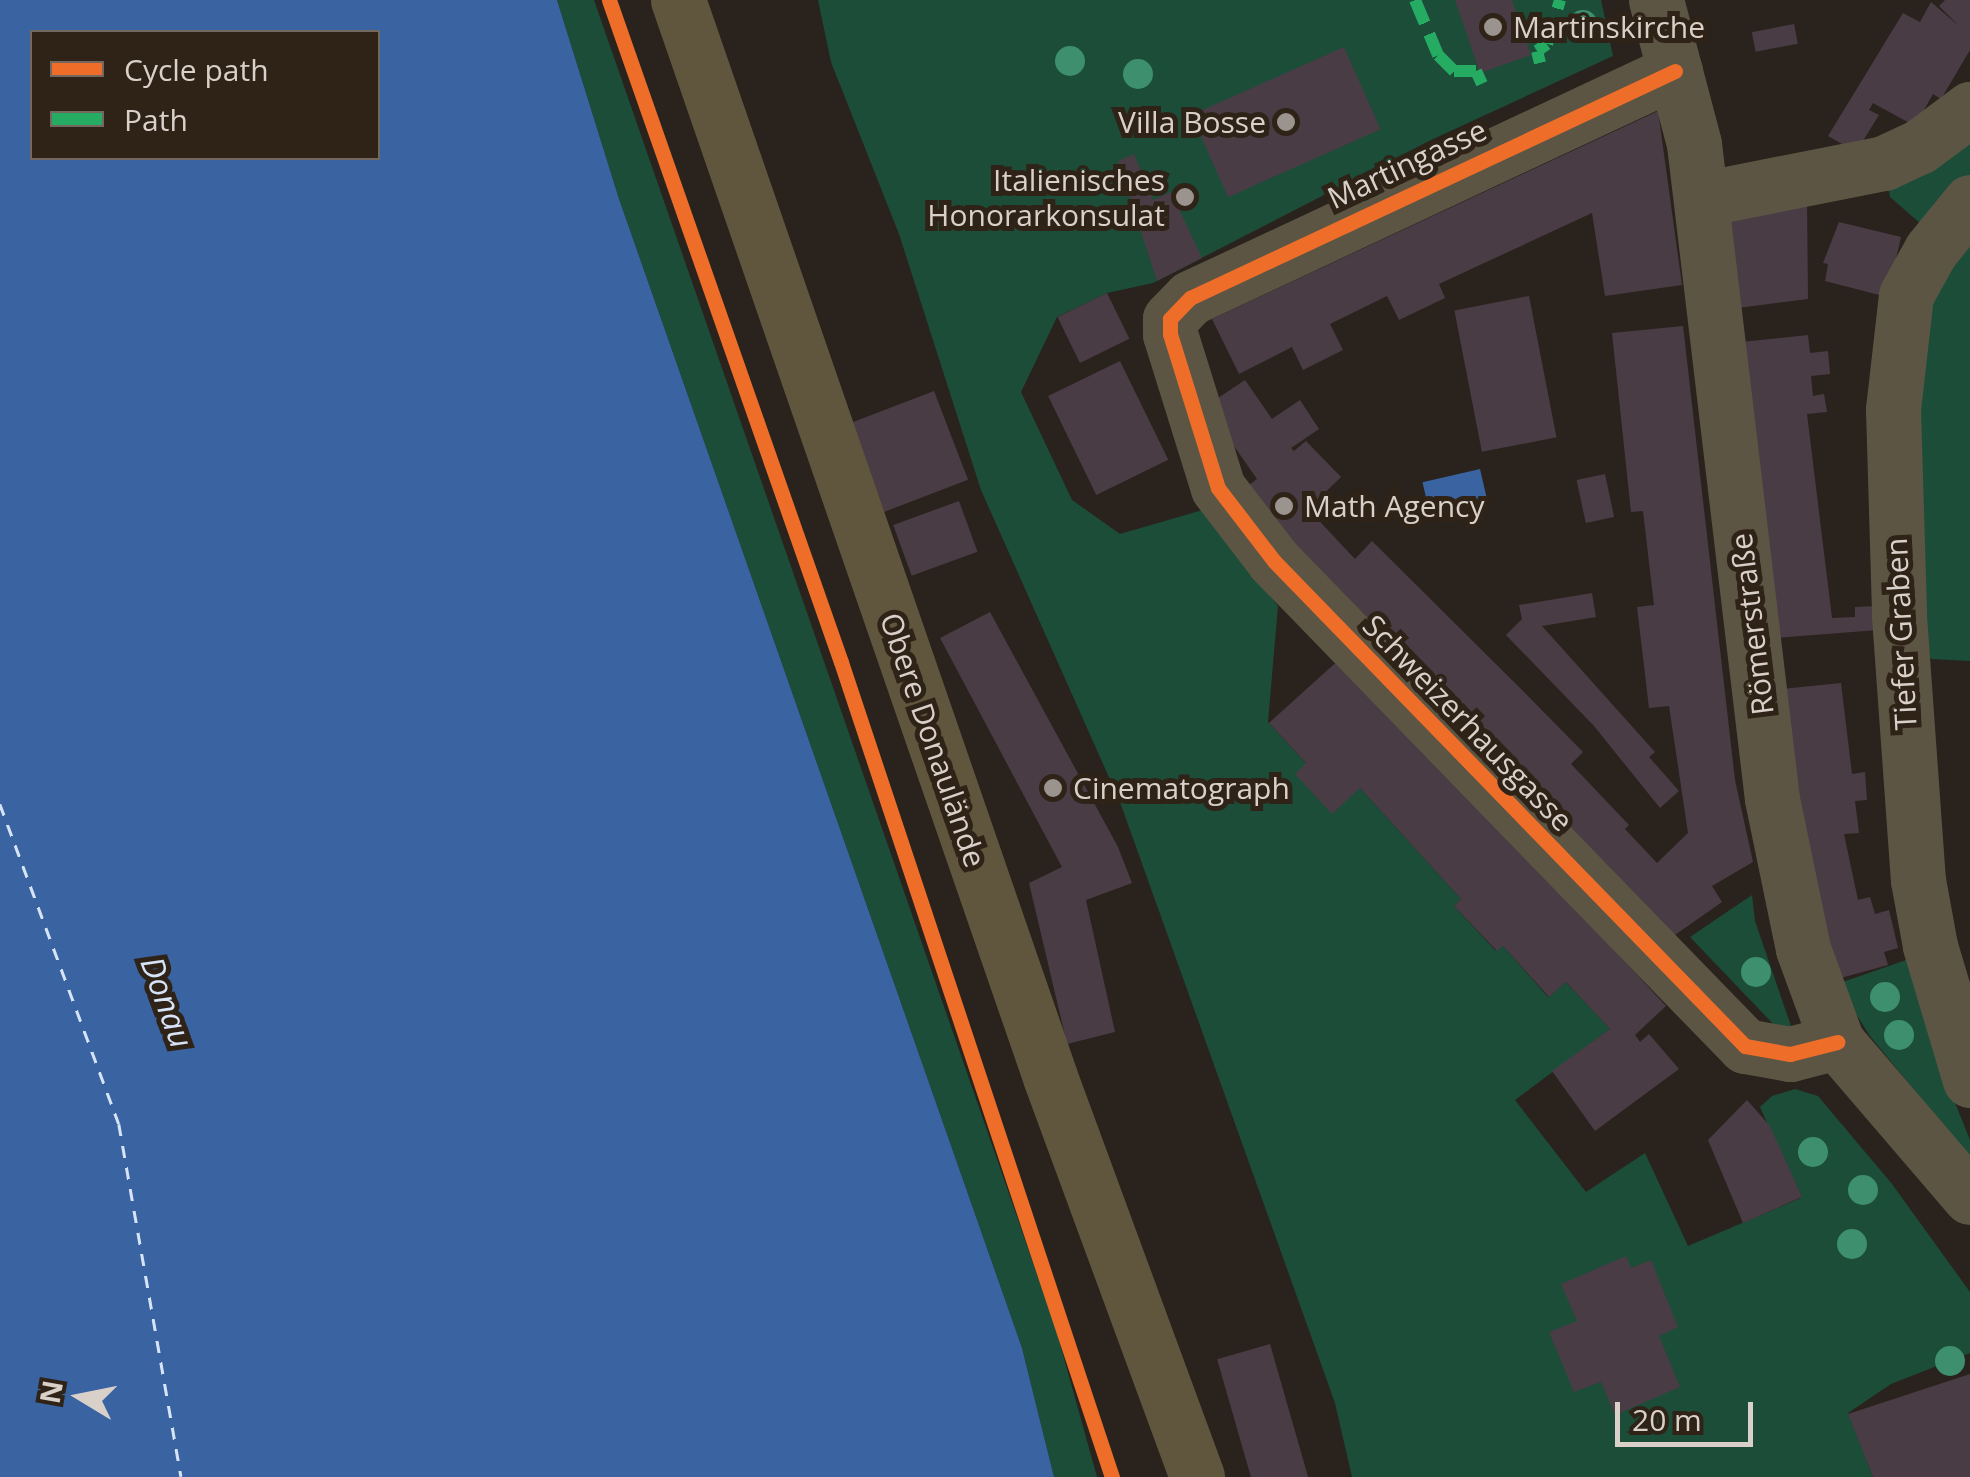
<!DOCTYPE html>
<meta charset="utf-8">
<style>
body{margin:0}
#map{position:relative;width:1970px;height:1477px;overflow:hidden;background:#2a231d;font-family:"Open Sans",sans-serif}
div>[style]{position:absolute}
[style*='--x']{left:calc(var(--x)*1px);top:calc(var(--y)*1px);width:calc(var(--w)*1px);rotate:calc(var(--a)*1deg)}
.green>*{inset:0;background:#1b4d39}
.water>*{inset:0;background:#3a63a2;transform-origin:0 0}
.ferry>*{height:2.5px;margin-top:-1.25px;transform-origin:0;background:repeating-linear-gradient(90deg,#d7e4f8 0 12px,transparent 0 22px)}
.building>*{inset:0;background:#4a3c45;transform-origin:0 0}
.street>*{height:55px;margin:-27.5px;padding:0 27.5px;transform-origin:27.5px;border-radius:27.5px;background:#5d5544}
.primary>*{height:55px;margin:-27.5px;padding:0 27.5px;transform-origin:27.5px;border-radius:27.5px;background:#60553d}
.quiet>*{height:12px;margin-top:-6px;transform-origin:0;background:repeating-linear-gradient(90deg,#26ab63 0 25px,transparent 0 37px)}
.cycleway>*{height:15px;margin:-7.5px;padding:0 7.5px;transform-origin:7.5px;border-radius:7.5px;background:#ee6e29}
.trees>*{width:30px;height:30px;margin:-15px;border-radius:50%;background:#3e8f6d}
.dots>*{width:28px;height:28px;translate:-50% -50%;box-sizing:border-box;border:5px solid #2f2318;border-radius:50%}
span{translate:-50% -50%;white-space:nowrap;text-align:center;line-height:1.15;-webkit-text-stroke:10px #2f2318;paint-order:stroke}
.poi-label{font-size:30px;color:#d8d0c9}
.left{translate:0 -50%;text-align:left}
.right{translate:-100% -50%;text-align:right}
.street-label{font-size:30px;color:#d8d0c9}
.water-label{font-size:32px;color:#d7e4f8;font-style:italic}
.legend{position:absolute;left:30px;top:30px;width:350px;height:130px;box-sizing:border-box;background:#2f2318;border:2px solid #73685f;margin:0;padding:12px 18px;list-style:none;font-size:30px;color:#d8d0c9}
.legend li{display:flex;align-items:center;gap:20px;height:50px}
.legend b{width:50px;border:2px solid #73685f}
.north{position:absolute;left:30px;top:1347px;width:100px;height:100px;-webkit-text-stroke:8px #2f2318;paint-order:stroke;rotate:280deg;font-size:28px;font-weight:700;line-height:40px;text-align:center;color:#d8d0c9}
.north::after{content:'';display:block;margin:auto;width:35px;height:45px;background:#d8d0c9;clip-path:polygon(50% 0,100% 100%,50% 72%,0 100%)}
.scale{position:absolute;left:1615px;top:1402px;width:138px;height:45px;box-sizing:border-box;border:5px solid #d8d0c9;border-top:0;padding-left:12px;font-size:30px;line-height:35px;white-space:nowrap;color:#d8d0c9;-webkit-text-stroke:8px #2f2318;paint-order:stroke}
</style>
<div id="map">
<div class="green">
<div style="clip-path:polygon(557px 0,594px 0,1055px 1326px,1097px 1477px,1054px 1477px,1022px 1348px,619px 199px)"></div>
<div style="clip-path:polygon(818px 0,1601px 0,1613px 56px,1431px 140px,1153px 283px,1107px 293px,1057px 317px,1021px 392px,1072px 500px,1120px 534px,1206px 509px,1278px 606px,1268px 722px,1306px 763px,1360px 788px,1461px 899px,1454px 906px,1496px 951px,1503px 946px,1548px 997px,1566px 982px,1610px 1029px,1515px 1100px,1586px 1192px,1645px 1153px,1688px 1246px,1801px 1198px,1760px 1107px,1772px 1096px,1795px 1089px,1818px 1096px,1892px 1184px,1970px 1292px,1970px 1353px,1891px 1384px,1848px 1413px,1873px 1477px,1352px 1477px,1335px 1403px,1120px 802px,981px 490px,899px 234px,831px 62px)"></div>
<div style="clip-path:polygon(1970px 121px,1970px 188px,1928px 230px,1890px 197px,1886px 171px)"></div>
<div style="clip-path:polygon(1970px 228px,1970px 661px,1931px 659px,1922px 646px,1918px 325px)"></div>
<div style="clip-path:polygon(1752px 895px,1755px 921px,1792px 1029px,1777px 1028px,1690px 937px)"></div>
<div style="clip-path:polygon(1909px 959px,1943px 1073px,1970px 1140px,1970px 1158px,1870px 1036px,1837px 984px)"></div>
</div>
<div class="water">
<div style="clip-path:polygon(evenodd,0 0,557px 0,619px 199px,1022px 1348px,1054px 1477px,0 1477px,0 0,378px 32px,378px 158px,32px 158px,32px 32px,378px 32px)"></div>
<div style="left:1480px;top:469px;width:31px;height:59px;rotate:77deg"></div>
</div>
<div class="ferry">
<div style="--x:0;--y:804;--w:341;--a:69.6"></div>
<div style="--x:119;--y:1124;--w:358;--a:80"></div>
</div>
<div class="building">
<div style="clip-path:polygon(1455px 0,1512px 0,1531px 55px,1480px 73px)"></div>
<div style="clip-path:polygon(1945px 0,1970px 0,1970px 50px,1941px 99px,1933px 94px,1915px 126px,1873px 103px,1869px 110px,1879px 115px,1856px 152px,1828px 136px,1903px 13px,1920px 22px,1931px 2px,1959px 26px,1939px 6px)"></div>
<div style="left:1794px;top:24px;width:20px;height:43px;rotate:79deg"></div>
<div style="left:1344px;top:47px;width:90px;height:167px;rotate:66deg"></div>
<div style="clip-path:polygon(1658px 111px,1682px 285px,1605px 296px,1592px 213px,1439px 284px,1445px 298px,1399px 320px,1387px 296px,1330px 324px,1343px 350px,1303px 370px,1292px 347px,1239px 374px,1212px 319px)"></div>
<div style="clip-path:polygon(1134px 154px,1153px 200px,1171px 192px,1202px 258px,1157px 281px,1118px 161px)"></div>
<div style="clip-path:polygon(1807px 200px,1808px 299px,1738px 308px,1725px 212px)"></div>
<div style="clip-path:polygon(1839px 222px,1901px 237px,1887px 297px,1825px 281px,1828px 264px,1823px 263px)"></div>
<div style="left:1107px;top:293px;width:51px;height:55px;rotate:64deg"></div>
<div style="left:1529px;top:296px;width:144px;height:76px;rotate:79deg"></div>
<div style="clip-path:polygon(1683px 326px,1735px 780px,1753px 862px,1712px 886px,1722px 902px,1662px 944px,1233px 497px,1257px 479px,1206px 406px,1245px 380px,1272px 419px,1300px 400px,1319px 429px,1291px 448px,1294px 451px,1306px 441px,1341px 477px,1308px 509px,1355px 559px,1372px 541px,1523px 691px,1583px 752px,1571px 764px,1629px 825px,1625px 829px,1657px 863px,1688px 833px,1669px 706px,1649px 708px,1637px 607px,1654px 605px,1643px 511px,1631px 512px,1612px 333px)"></div>
<div style="clip-path:polygon(1808px 335px,1810px 353px,1828px 351px,1830px 374px,1811px 376px,1813px 396px,1824px 394px,1827px 412px,1807px 414px,1832px 618px,1855px 617px,1855px 607px,1878px 606px,1878px 630px,1774px 638px,1741px 342px)"></div>
<div style="left:1120px;top:361px;width:110px;height:80px;rotate:64deg"></div>
<div style="left:934px;top:391px;width:95px;height:90px;rotate:69deg"></div>
<div style="left:1605px;top:474px;width:44px;height:29px;rotate:78deg"></div>
<div style="left:959px;top:501px;width:54px;height:70px;rotate:70deg"></div>
<div style="clip-path:polygon(1592px 593px,1596px 617px,1542px 626px,1655px 752px,1649px 757px,1679px 791px,1660px 808px,1594px 726px,1506px 635px,1522px 619px,1519px 605px)"></div>
<div style="clip-path:polygon(990px 612px,1118px 847px,1132px 883px,1086px 900px,1115px 1032px,1067px 1044px,1029px 883px,1062px 867px,940px 638px)"></div>
<div style="clip-path:polygon(1342px 657px,1666px 1006px,1635px 1035px,1640px 1042px,1649px 1034px,1679px 1069px,1595px 1131px,1552px 1071px,1610px 1029px,1566px 982px,1549px 997px,1503px 946px,1497px 951px,1454px 906px,1461px 899px,1360px 788px,1332px 814px,1295px 774px,1306px 763px,1269px 723px)"></div>
<div style="clip-path:polygon(1841px 683px,1852px 774px,1865px 772px,1867px 800px,1855px 801px,1859px 833px,1844px 834px,1858px 900px,1870px 897px,1875px 914px,1889px 910px,1898px 948px,1884px 952px,1888px 965px,1837px 979px,1814px 910px,1782px 689px)"></div>
<div style="clip-path:polygon(1747px 1100px,1770px 1126px,1802px 1197px,1743px 1223px,1708px 1140px)"></div>
<div style="clip-path:polygon(1626px 1256px,1631px 1268px,1651px 1260px,1678px 1327px,1659px 1336px,1680px 1387px,1615px 1415px,1601px 1382px,1574px 1392px,1549px 1332px,1577px 1321px,1561px 1284px)"></div>
<div style="left:1270px;top:1344px;width:139px;height:55px;rotate:74deg"></div>
<div style="clip-path:polygon(1970px 1374px,1970px 1477px,1873px 1477px,1848px 1414px)"></div>
</div>
<div class="street">
<div style="--x:1656;--y:0;--w:149;--a:75.2"></div>
<div style="--x:1694;--y:144;--w:660;--a:83.21"></div>
<div style="--x:1772;--y:799;--w:153;--a:78.3"></div>
<div style="--x:1803;--y:949;--w:99;--a:69.9"></div>
<div style="--x:1837;--y:1042;--w:204;--a:49.4"></div>
<div style="--x:1675;--y:71;--w:535;--a:154.92"></div>
<div style="--x:1190;--y:298;--w:29;--a:134"></div>
<div style="--x:1170;--y:319;--w:15;--a:90"></div>
<div style="--x:1170;--y:334;--w:161;--a:72.7"></div>
<div style="--x:1218;--y:488;--w:92;--a:52.5"></div>
<div style="--x:1274;--y:561;--w:676;--a:45.84"></div>
<div style="--x:1745;--y:1046;--w:46;--a:10.1"></div>
<div style="--x:1790;--y:1054;--w:49;--a:-14.3"></div>
<div style="--x:1702;--y:199;--w:186;--a:-11.2"></div>
<div style="--x:1884;--y:163;--w:38;--a:-25"></div>
<div style="--x:1919;--y:147;--w:64;--a:-36.7"></div>
<div style="--x:1970;--y:202;--w:62;--a:129.1"></div>
<div style="--x:1931;--y:250;--w:51;--a:119.1"></div>
<div style="--x:1906;--y:295;--w:115;--a:96.5"></div>
<div style="--x:1893;--y:409;--w:207;--a:88.3"></div>
<div style="--x:1899;--y:616;--w:265;--a:85.9"></div>
<div style="--x:1918;--y:880;--w:67;--a:79.7"></div>
<div style="--x:1930;--y:946;--w:140;--a:73.4"></div>
</div>
<div class="primary">
<div style="--x:678;--y:0;--w:1139;--a:70.94"></div>
<div style="--x:1050;--y:1077;--w:426;--a:69.8"></div>
</div>
<div class="quiet">
<div style="--x:1415;--y:0;--w:60;--a:67.3"></div>
<div style="--x:1438;--y:55;--w:23;--a:45"></div>
<div style="--x:1454;--y:71;--w:22;--a:0"></div>
<div style="--x:1476;--y:71;--w:14;--a:65"></div>
<div style="--x:1540;--y:63;--w:12;--a:-104"></div>
<div style="--x:1537;--y:51;--w:12;--a:-35"></div>
<div style="--x:1547;--y:44;--w:46;--a:-73.5"></div>
</div>
<div class="cycleway">
<div style="--x:609;--y:0;--w:701;--a:70.69"></div>
<div style="--x:841;--y:662;--w:859;--a:71.61"></div>
<div style="--x:1675;--y:71;--w:535;--a:154.92"></div>
<div style="--x:1190;--y:298;--w:29;--a:134"></div>
<div style="--x:1170;--y:319;--w:15;--a:90"></div>
<div style="--x:1170;--y:334;--w:161;--a:72.7"></div>
<div style="--x:1218;--y:488;--w:92;--a:52.5"></div>
<div style="--x:1274;--y:561;--w:676;--a:45.84"></div>
<div style="--x:1745;--y:1046;--w:46;--a:10.1"></div>
<div style="--x:1790;--y:1054;--w:49;--a:-14.3"></div>
</div>
<div class="trees">
<div style="left:1583px;top:25px"></div>
<div style="left:1070px;top:61px"></div>
<div style="left:1138px;top:74px"></div>
<div style="left:1756px;top:972px"></div>
<div style="left:1885px;top:997px"></div>
<div style="left:1899px;top:1035px"></div>
<div style="left:1813px;top:1152px"></div>
<div style="left:1863px;top:1190px"></div>
<div style="left:1852px;top:1244px"></div>
<div style="left:1950px;top:1361px"></div>
</div>
<div class="dots">
<div style="left:1493px;top:27px;background:#9b938d"></div>
<div style="left:1286px;top:122px;background:#9b938d"></div>
<div style="left:1185px;top:197px;background:#9b938d"></div>
<div style="left:1284px;top:506px;background:#9b938d"></div>
<div style="left:1053px;top:788px;background:#9b938d"></div>
</div>
<div class="poi-label">
<span class="left" style="left:1513px;top:27px">Martinskirche</span>
<span class="right" style="left:1266px;top:122px">Villa Bosse</span>
<span class="right" style="left:1165px;top:197px">Italienisches<br>Honorarkonsulat</span>
<span class="left" style="left:1304px;top:506px">Math Agency</span>
<span class="left" style="left:1073px;top:788px">Cinematograph</span>
</div>
<div class="street-label">
<span style="left:1407px;top:164px;rotate:-25deg">Martingasse</span>
<span style="left:1752px;top:624px;rotate:-97deg">Römerstraße</span>
<span style="left:1901px;top:634px;rotate:-93deg">Tiefer Graben</span>
<span style="left:1468px;top:723px;rotate:46deg">Schweizerhausgasse</span>
<span style="left:933px;top:740px;rotate:71deg">Obere Donaulände</span>
</div>
<div class="water-label">
<span style="left:167px;top:1002px;rotate:70deg">Donau</span>
</div>
<ul class="legend">
<li><b style="height:12px;background:#ee6e29"></b>Cycle path</li>
<li><b style="height:12px;background:#26ab63"></b>Path</li>
</ul>
<div class="north">N</div>
<div class="scale">20 m</div>
</div>
